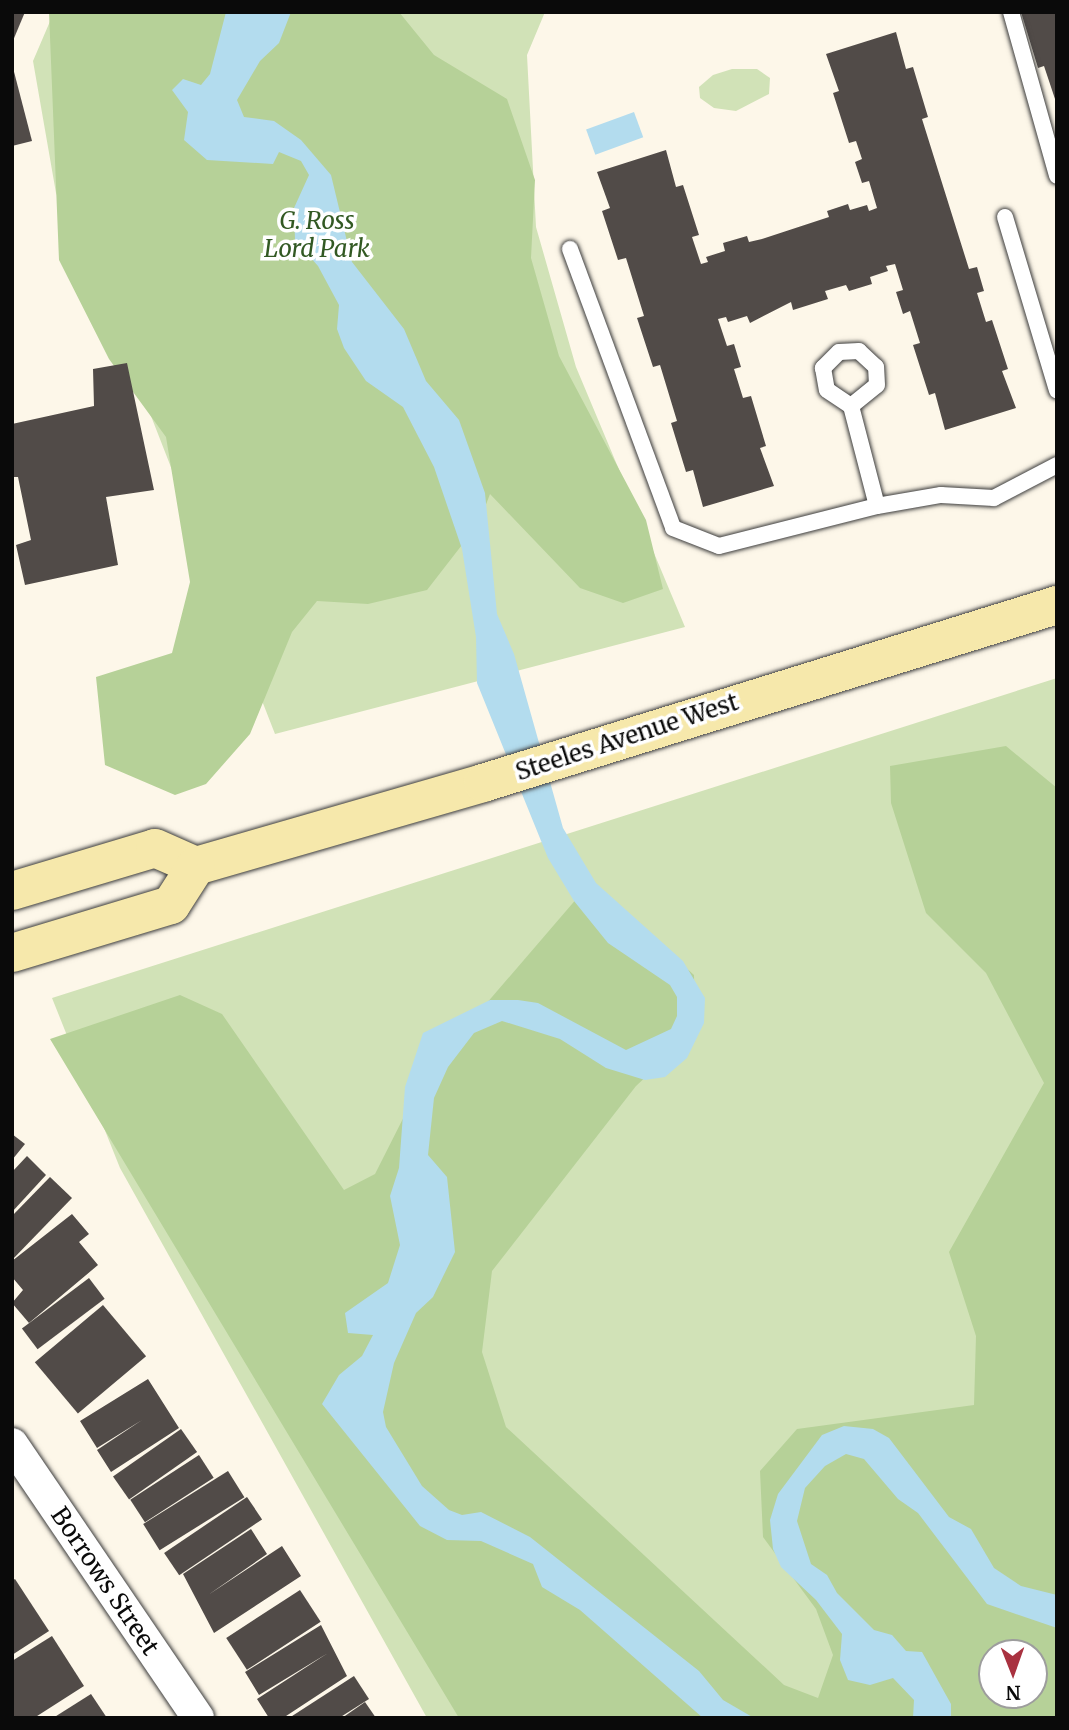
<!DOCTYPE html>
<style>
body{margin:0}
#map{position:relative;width:1069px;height:1730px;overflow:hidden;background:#fdf7e9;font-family:Merriweather,serif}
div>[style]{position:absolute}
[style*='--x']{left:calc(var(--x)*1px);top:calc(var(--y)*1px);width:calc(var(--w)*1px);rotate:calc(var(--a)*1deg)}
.green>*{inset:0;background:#d1e2b7}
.forest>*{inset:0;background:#b6d198}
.water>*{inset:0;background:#b3dcee;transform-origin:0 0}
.building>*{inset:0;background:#514b48;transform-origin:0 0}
.roads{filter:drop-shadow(0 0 2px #3d3d3d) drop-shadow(0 0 2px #3d3d3d)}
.lane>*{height:16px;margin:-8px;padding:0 8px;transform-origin:8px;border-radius:8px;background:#fff}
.street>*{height:32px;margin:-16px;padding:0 16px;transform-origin:16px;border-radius:16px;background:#fff}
.secondary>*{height:38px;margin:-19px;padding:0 19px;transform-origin:19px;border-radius:19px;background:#f6e8ab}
span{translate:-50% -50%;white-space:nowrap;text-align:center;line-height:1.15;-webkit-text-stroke:7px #fff;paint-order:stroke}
.park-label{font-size:24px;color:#325923;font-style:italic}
.street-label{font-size:24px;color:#0a0a0a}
.frame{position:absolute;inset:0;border:14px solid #0a0a0a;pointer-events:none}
.north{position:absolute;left:978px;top:1639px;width:70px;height:70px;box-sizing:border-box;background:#fff;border:2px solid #9d9d9d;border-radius:50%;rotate:179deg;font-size:19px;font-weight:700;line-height:28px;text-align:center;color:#0a0a0a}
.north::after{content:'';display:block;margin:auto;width:24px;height:32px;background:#a93240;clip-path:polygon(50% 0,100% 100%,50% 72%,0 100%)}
</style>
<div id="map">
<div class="green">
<div style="clip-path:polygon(54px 12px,545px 12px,527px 55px,536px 227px,576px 367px,685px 627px,275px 734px,112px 316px,56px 193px,33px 61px)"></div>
<div style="clip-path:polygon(732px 69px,757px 69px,770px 78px,769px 94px,736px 111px,714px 108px,700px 98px,699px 87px,713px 75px)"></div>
<div style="clip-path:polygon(evenodd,1057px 678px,1057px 1718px,427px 1718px,120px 1168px,52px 998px,1057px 678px,992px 1653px,1034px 1653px,1034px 1695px,992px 1695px,992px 1653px)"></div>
</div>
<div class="forest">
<div style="clip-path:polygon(49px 12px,399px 12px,434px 55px,507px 99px,535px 180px,531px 258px,559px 356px,646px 520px,663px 589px,623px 603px,580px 588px,490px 494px,479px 523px,427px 590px,368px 604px,317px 601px,292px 632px,250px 734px,206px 784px,175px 795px,105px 765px,96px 677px,172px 653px,190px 582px,166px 437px,109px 359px,59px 260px)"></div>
<div style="clip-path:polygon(evenodd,1006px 746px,1057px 788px,1057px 1718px,459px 1718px,50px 1039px,180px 995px,222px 1014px,344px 1190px,375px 1174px,425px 1075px,578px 897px,625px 913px,694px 975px,695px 1031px,636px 1086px,492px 1271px,482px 1352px,506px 1427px,784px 1685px,818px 1698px,833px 1655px,816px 1609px,763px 1537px,760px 1471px,797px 1429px,974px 1405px,976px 1336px,949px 1252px,1044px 1083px,986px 973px,926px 913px,891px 803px,890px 766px,1006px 746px,992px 1653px,1034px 1653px,1034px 1695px,992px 1695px,992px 1653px)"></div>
</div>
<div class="water">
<div style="clip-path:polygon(226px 12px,291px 12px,279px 43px,260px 61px,237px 100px,244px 117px,274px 121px,301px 140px,331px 175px,352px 262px,404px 329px,426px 381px,459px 420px,485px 493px,497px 614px,514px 654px,563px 828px,596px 883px,683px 961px,705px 998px,704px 1023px,687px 1058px,665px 1077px,645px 1080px,606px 1068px,560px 1039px,502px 1021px,474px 1033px,448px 1067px,434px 1098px,428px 1155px,447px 1177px,455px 1252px,433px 1297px,416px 1313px,394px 1363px,383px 1412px,386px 1427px,422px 1486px,449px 1510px,462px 1515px,481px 1512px,530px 1537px,699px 1671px,723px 1700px,754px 1718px,703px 1718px,580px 1610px,542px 1587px,533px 1564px,481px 1541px,447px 1540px,420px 1526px,322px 1404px,339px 1375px,362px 1356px,373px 1335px,348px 1333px,345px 1313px,388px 1283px,400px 1245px,390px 1196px,399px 1168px,405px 1087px,423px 1033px,490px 1000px,518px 1000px,538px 1003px,626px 1050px,671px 1029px,677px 1016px,677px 997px,670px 985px,608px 943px,574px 901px,548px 858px,477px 683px,476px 637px,462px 549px,434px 467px,403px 407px,366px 381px,344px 348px,337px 329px,339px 305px,318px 266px,295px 240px,294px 208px,309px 175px,301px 161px,279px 152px,273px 164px,207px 160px,184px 140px,188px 112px,172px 90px,183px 79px,201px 85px,210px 74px)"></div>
<div style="left:634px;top:112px;width:27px;height:51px;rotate:70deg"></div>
<div style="clip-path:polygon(844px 1426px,873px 1429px,889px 1438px,949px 1517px,971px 1529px,994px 1568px,1021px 1586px,1057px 1595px,1057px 1628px,987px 1604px,918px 1513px,898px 1499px,864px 1459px,846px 1454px,825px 1466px,805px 1488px,797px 1521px,811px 1564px,827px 1575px,837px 1593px,874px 1630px,892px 1635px,906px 1651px,922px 1652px,951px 1704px,951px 1718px,913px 1718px,914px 1700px,893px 1678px,870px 1685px,848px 1680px,840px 1660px,842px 1634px,816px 1600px,781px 1567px,773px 1549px,770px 1520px,778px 1494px,822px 1435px)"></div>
</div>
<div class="building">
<div style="clip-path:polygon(12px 12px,25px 12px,12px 43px)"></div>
<div style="clip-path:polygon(1021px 12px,1057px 12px,1057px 105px,1044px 66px,1038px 68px)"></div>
<div style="clip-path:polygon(896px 32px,906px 69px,913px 67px,928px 117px,922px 119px,969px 269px,977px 267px,984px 291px,977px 293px,986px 322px,992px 320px,1008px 369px,1002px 371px,1016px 408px,945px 430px,935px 393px,929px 395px,913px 345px,920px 343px,910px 311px,903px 314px,896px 292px,903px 290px,895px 264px,886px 266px,888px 271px,870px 277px,872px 284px,849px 291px,846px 285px,825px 291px,828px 299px,793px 310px,791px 302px,750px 323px,747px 316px,728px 322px,726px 317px,718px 319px,727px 346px,734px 344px,741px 367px,734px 369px,743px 398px,751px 396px,766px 446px,760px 448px,774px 486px,703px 507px,693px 470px,686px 472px,671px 423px,677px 421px,660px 365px,653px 367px,637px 318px,644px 316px,626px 258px,618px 260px,602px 211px,610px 208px,597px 172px,666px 150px,676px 187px,683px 185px,699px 235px,692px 237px,701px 264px,708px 262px,706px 257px,725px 251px,723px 243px,747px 236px,749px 242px,762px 239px,829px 217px,827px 211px,848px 204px,850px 210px,867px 205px,869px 211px,877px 208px,869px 181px,862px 183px,855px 162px,862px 159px,856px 141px,849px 143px,833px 93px,839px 91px,826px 54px)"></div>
<div style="clip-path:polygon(12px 64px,32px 141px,12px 146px)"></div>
<div style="clip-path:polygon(127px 363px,154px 490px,106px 497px,118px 565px,25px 585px,16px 545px,31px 540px,18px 477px,12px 477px,12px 424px,94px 406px,93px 369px)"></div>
<div style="clip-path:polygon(12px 1134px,25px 1144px,12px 1160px)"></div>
<div style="clip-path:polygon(27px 1156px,46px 1175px,12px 1212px,12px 1172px)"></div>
<div style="clip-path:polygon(50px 1177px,72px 1198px,12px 1260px,12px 1216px)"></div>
<div style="clip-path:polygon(72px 1214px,89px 1234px,79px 1242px,98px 1265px,29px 1323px,12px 1303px,23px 1290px,12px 1277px,12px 1261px)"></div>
<div style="left:89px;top:1278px;width:26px;height:84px;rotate:53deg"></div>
<div style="left:103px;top:1305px;width:67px;height:89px;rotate:50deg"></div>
<div style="clip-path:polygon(148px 1379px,179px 1428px,111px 1472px,97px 1450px,142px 1420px,97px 1448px,80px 1421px)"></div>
<div style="left:181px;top:1429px;width:28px;height:83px;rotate:55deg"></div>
<div style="left:199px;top:1455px;width:27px;height:82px;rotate:57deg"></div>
<div style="left:228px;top:1471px;width:31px;height:100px;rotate:58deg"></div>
<div style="left:247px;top:1497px;width:27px;height:100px;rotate:56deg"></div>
<div style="clip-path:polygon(251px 1529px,267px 1554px,208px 1595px,282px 1546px,301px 1576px,214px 1633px,183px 1574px)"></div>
<div style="clip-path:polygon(15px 1579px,49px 1631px,12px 1655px,12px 1581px)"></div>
<div style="left:300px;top:1590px;width:38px;height:88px;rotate:57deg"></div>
<div style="clip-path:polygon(321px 1625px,347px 1676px,283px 1718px,269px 1718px,257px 1699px,328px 1653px,259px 1695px,245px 1672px)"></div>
<div style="clip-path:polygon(52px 1636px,84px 1686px,34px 1718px,12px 1718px,12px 1661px)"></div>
<div style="clip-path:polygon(354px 1676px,369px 1699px,339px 1718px,289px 1718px)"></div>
<div style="clip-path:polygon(91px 1694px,107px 1718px,53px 1718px)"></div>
<div style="clip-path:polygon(365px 1702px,376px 1718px,342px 1718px)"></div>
</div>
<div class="roads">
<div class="lane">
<div style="--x:1011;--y:12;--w:170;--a:74.3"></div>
<div style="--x:1005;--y:217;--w:181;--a:73.3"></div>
<div style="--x:570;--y:249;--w:297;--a:69.7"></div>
<div style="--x:673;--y:528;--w:49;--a:21.4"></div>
<div style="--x:719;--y:546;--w:163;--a:-14.2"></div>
<div style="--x:877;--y:506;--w:65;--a:-9.8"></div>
<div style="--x:941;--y:495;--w:53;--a:3.2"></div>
<div style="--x:994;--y:498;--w:71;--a:-27.6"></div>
<div style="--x:851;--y:406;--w:33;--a:-39"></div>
<div style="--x:877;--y:385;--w:18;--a:-93"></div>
<div style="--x:876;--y:367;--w:23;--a:-137"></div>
<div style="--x:859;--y:351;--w:20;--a:177"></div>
<div style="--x:839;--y:352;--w:23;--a:135"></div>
<div style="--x:823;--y:368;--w:22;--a:80"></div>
<div style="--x:827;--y:390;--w:29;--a:34"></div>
<div style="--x:851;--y:406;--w:103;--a:75.4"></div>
</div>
<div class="street">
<div style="--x:12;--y:1444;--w:331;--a:55.8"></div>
</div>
<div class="secondary">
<div style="--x:12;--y:891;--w:149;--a:-16.7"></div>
<div style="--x:155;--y:848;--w:45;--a:23.7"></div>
<div style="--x:196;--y:866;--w:299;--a:-16.1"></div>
<div style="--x:483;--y:783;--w:601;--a:-17.23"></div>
<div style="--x:12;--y:953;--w:166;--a:-16.8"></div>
<div style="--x:171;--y:905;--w:46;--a:-57.3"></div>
</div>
</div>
<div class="park-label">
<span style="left:317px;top:235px">G. Ross<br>Lord Park</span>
</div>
<div class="street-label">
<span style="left:627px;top:737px;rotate:-18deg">Steeles Avenue West</span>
<span style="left:105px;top:1581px;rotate:56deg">Borrows Street</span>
</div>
<div class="frame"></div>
<div class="north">N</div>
</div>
